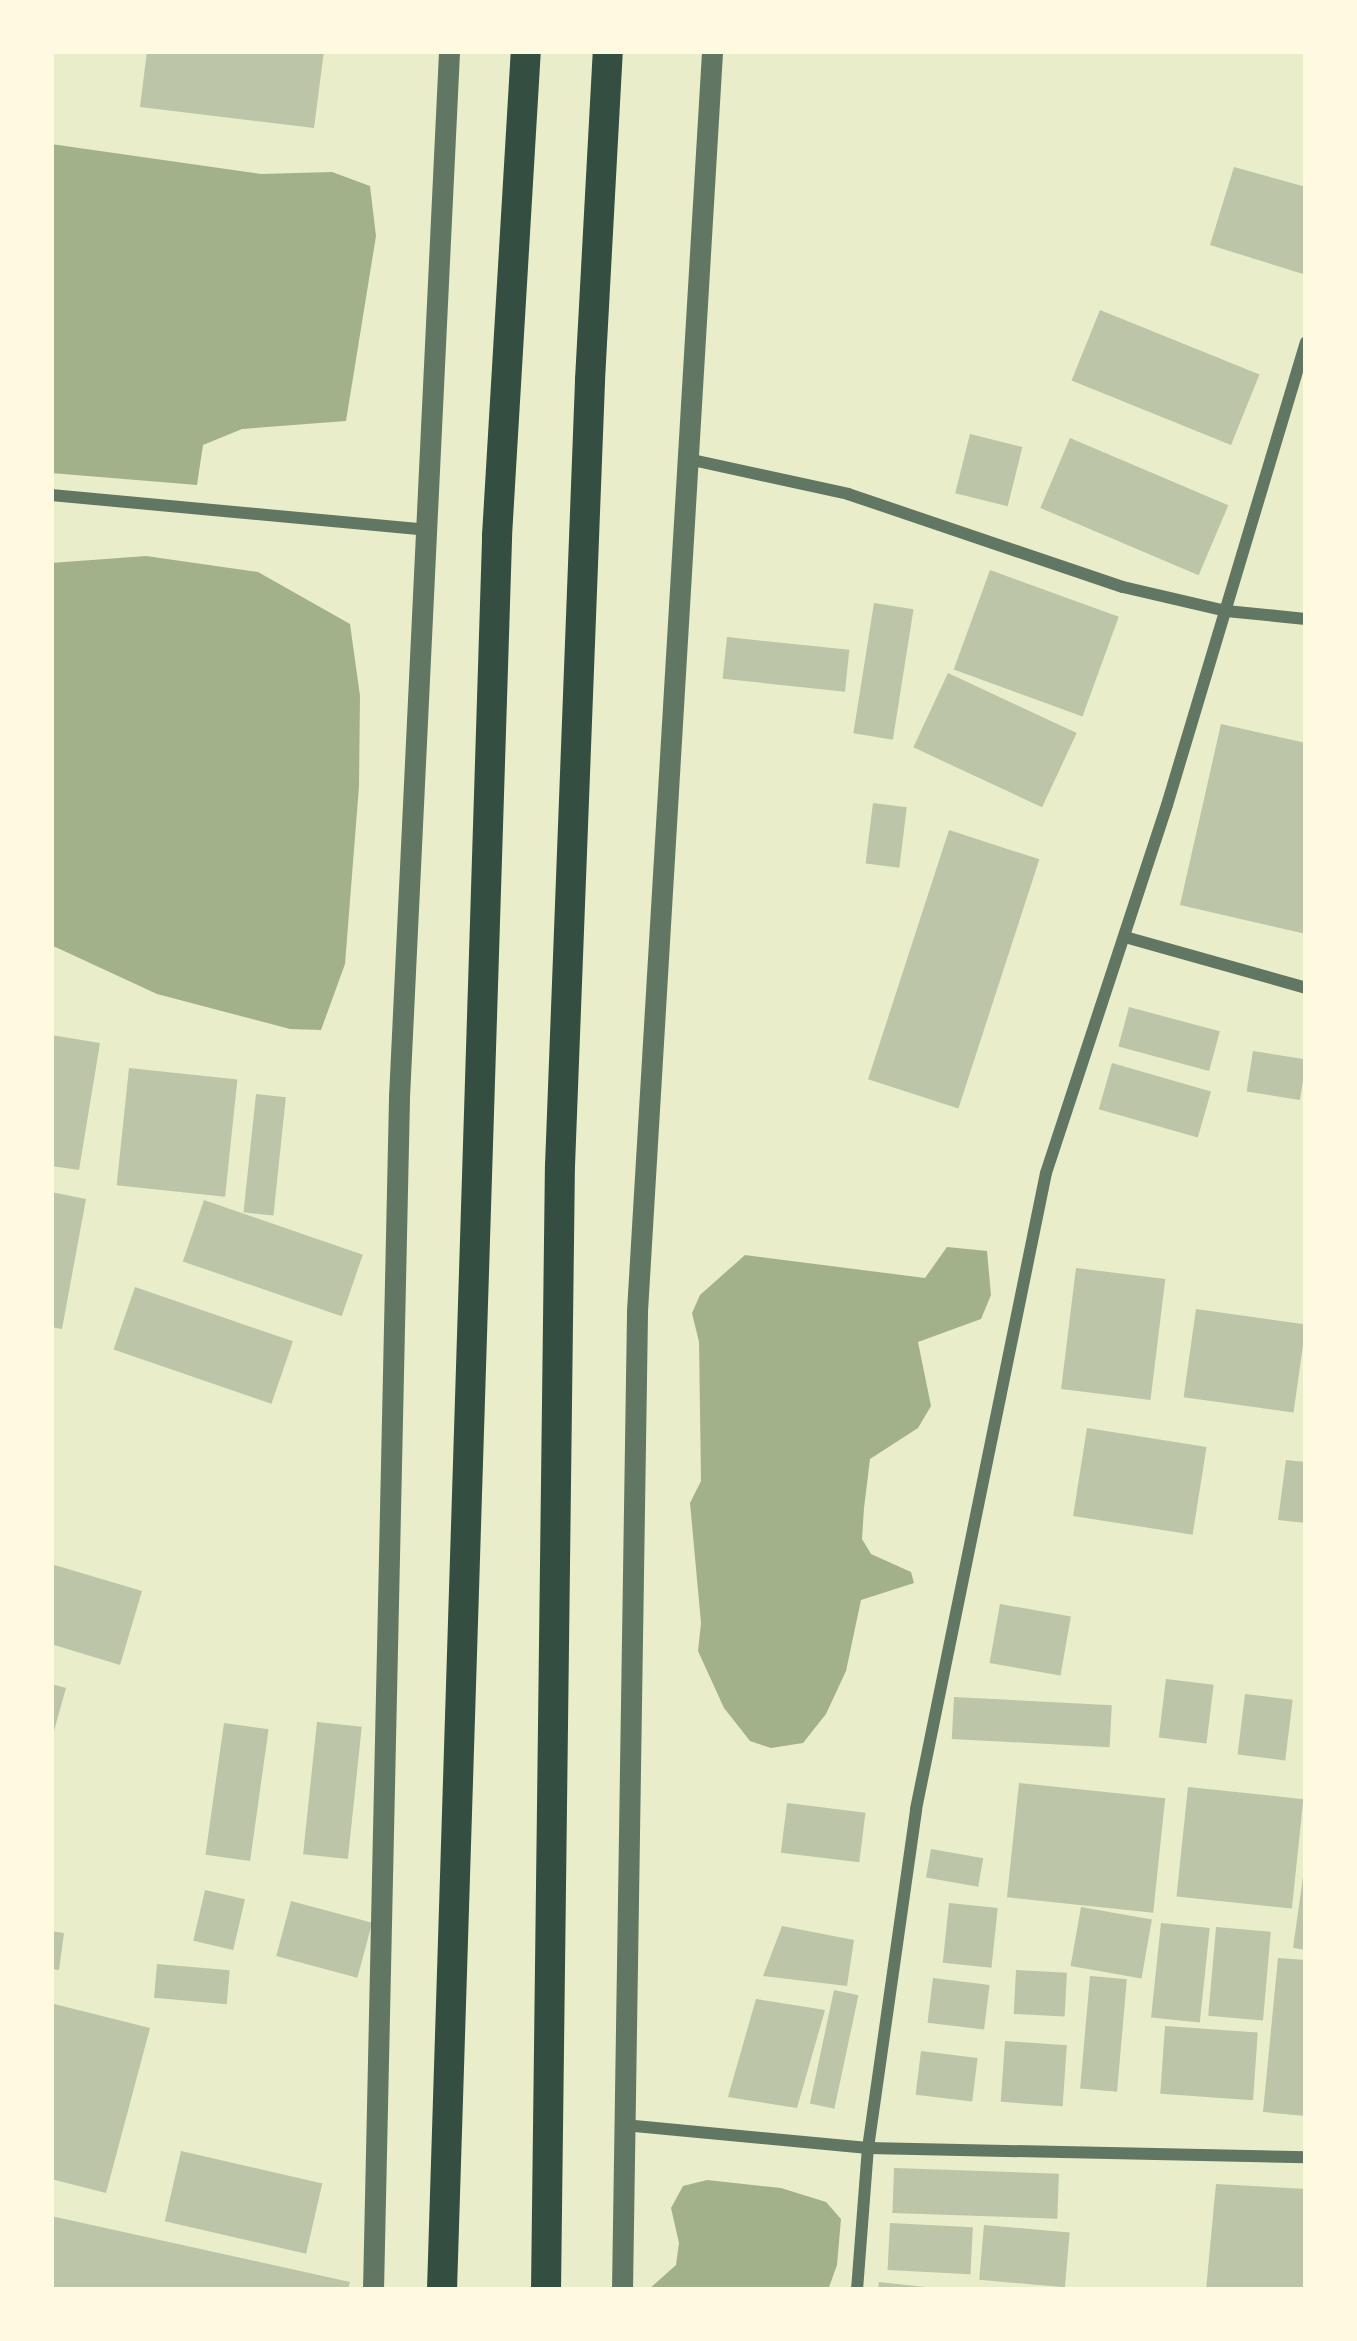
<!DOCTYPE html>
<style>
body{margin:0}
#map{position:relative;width:1357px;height:2341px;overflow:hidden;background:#e9edc9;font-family:Poppins,sans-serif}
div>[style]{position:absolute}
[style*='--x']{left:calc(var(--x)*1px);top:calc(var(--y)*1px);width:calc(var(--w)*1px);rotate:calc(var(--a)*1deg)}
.water>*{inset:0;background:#a3b18a}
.building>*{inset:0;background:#bcc5a7;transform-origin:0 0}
.minor>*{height:12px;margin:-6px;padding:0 6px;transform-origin:6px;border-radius:6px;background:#617663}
.tertiary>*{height:21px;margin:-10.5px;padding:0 10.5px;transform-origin:10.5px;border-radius:10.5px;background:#617663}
.primary>*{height:30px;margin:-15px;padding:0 15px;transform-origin:15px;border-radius:15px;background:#344e41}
span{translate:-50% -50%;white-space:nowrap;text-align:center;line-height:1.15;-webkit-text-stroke:9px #fefae0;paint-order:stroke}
.frame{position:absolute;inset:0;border:54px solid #fefae0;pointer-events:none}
</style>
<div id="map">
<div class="water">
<div style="clip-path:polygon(51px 144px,261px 174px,332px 172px,370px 186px,376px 236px,346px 421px,242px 429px,203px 445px,197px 485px,51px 473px)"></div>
<div style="clip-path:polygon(146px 556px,258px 572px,350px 624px,360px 696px,359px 786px,345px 964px,321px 1030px,290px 1029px,157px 994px,51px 945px,51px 563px)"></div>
<div style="clip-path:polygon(947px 1247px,987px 1251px,991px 1295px,981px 1319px,918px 1342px,931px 1406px,918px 1428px,870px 1459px,864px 1508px,862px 1539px,871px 1554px,911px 1572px,914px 1583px,861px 1600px,846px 1671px,826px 1714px,803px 1743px,771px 1748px,750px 1741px,724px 1708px,698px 1651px,701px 1623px,690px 1503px,701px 1481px,699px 1342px,692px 1313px,700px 1295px,745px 1255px,925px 1278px)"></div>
<div style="clip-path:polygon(707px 2180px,781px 2188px,826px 2202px,841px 2219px,837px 2265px,828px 2290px,648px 2290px,676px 2265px,679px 2243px,671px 2208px,683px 2186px)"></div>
</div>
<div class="building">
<div style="clip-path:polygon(147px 51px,324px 51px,314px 128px,140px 107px)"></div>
<div style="clip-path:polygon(1234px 167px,1306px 187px,1303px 274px,1210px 245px)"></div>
<div style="left:1100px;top:310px;width:172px;height:76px;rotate:22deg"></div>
<div style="left:970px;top:434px;width:54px;height:61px;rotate:14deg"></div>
<div style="left:1070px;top:438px;width:172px;height:76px;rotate:23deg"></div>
<div style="left:990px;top:570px;width:137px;height:106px;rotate:20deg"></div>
<div style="left:874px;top:603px;width:40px;height:132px;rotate:9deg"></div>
<div style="left:727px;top:637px;width:123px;height:42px;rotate:6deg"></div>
<div style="left:948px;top:673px;width:142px;height:82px;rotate:25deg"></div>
<div style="clip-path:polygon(1221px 724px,1306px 743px,1306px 934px,1180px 905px)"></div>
<div style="left:873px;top:803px;width:34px;height:61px;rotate:7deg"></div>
<div style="left:949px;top:830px;width:95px;height:262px;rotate:18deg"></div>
<div style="left:1129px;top:1007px;width:94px;height:41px;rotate:15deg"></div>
<div style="clip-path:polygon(51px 1035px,100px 1043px,79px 1170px,51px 1166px)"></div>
<div style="left:1253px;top:1051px;width:54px;height:41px;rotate:9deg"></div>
<div style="left:1112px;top:1063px;width:103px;height:48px;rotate:16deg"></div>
<div style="left:129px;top:1068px;width:109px;height:118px;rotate:6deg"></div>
<div style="left:256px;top:1094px;width:30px;height:119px;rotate:6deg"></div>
<div style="clip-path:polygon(51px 1192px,86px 1199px,62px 1329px,51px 1327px)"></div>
<div style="left:204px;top:1200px;width:168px;height:65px;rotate:19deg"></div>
<div style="left:1076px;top:1268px;width:90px;height:122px;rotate:7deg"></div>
<div style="left:135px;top:1287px;width:167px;height:66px;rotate:19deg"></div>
<div style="left:1196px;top:1309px;width:111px;height:89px;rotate:8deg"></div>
<div style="left:1087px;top:1428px;width:121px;height:89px;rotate:9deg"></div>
<div style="clip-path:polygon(1286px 1460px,1306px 1462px,1306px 1523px,1278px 1520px)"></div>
<div style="clip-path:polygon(51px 1564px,142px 1591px,120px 1665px,51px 1644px)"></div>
<div style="left:1000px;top:1604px;width:72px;height:60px;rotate:10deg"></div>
<div style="left:1166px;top:1679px;width:48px;height:59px;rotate:7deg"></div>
<div style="clip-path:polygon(51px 1684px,66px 1688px,52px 1738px,51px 1738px)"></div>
<div style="left:1245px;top:1694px;width:48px;height:61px;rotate:7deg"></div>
<div style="left:954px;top:1697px;width:158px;height:42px;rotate:3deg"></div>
<div style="left:317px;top:1722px;width:45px;height:133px;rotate:6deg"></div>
<div style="left:224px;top:1723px;width:45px;height:133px;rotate:8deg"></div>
<div style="left:1019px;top:1783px;width:147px;height:115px;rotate:6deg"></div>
<div style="left:1188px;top:1787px;width:116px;height:110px;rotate:6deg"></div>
<div style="left:787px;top:1803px;width:79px;height:50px;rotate:7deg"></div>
<div style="left:931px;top:1849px;width:53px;height:29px;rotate:10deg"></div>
<div style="clip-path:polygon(1303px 1877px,1306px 1877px,1306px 1950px,1293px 1948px)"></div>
<div style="left:205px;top:1890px;width:41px;height:52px;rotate:13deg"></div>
<div style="left:291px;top:1901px;width:84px;height:57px;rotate:15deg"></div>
<div style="left:949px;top:1903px;width:49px;height:60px;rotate:6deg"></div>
<div style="left:1081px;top:1907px;width:72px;height:60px;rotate:10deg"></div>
<div style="left:1161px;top:1923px;width:49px;height:95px;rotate:6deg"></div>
<div style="clip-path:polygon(782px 1926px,854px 1940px,847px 1986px,763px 1976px)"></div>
<div style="left:1216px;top:1927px;width:55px;height:89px;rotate:5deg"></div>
<div style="clip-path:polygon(51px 1931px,64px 1933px,59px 1970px,51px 1969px)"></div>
<div style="clip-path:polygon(1278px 1958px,1306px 1960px,1306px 2116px,1263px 2112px)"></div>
<div style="left:157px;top:1964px;width:73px;height:34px;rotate:5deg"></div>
<div style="left:1016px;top:1970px;width:51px;height:44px;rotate:3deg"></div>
<div style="left:1090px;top:1976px;width:37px;height:113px;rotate:5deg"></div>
<div style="left:933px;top:1978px;width:57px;height:45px;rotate:7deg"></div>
<div style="left:834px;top:1990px;width:25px;height:116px;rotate:12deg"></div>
<div style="clip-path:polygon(756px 1999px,825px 2010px,797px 2108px,728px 2097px)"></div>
<div style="clip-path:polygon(54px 2004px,150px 2028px,106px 2193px,51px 2179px)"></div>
<div style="left:1165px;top:2026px;width:93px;height:68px;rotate:4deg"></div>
<div style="left:1005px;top:2041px;width:62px;height:61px;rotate:4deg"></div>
<div style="left:921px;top:2051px;width:57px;height:44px;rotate:7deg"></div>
<div style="left:181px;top:2151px;width:145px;height:72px;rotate:13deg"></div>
<div style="left:894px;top:2168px;width:165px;height:45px;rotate:2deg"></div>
<div style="clip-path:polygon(1216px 2184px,1306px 2189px,1306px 2290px,1206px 2290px)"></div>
<div style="clip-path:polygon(51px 2216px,350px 2282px,348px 2290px,51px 2290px)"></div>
<div style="left:890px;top:2223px;width:83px;height:47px;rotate:3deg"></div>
<div style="left:984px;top:2225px;width:86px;height:55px;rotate:5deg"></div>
<div style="clip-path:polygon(879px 2282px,925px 2287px,925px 2290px,878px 2290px)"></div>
</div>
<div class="minor">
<div style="--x:688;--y:459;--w:164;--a:12.3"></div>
<div style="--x:848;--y:494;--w:290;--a:18.7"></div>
<div style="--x:1123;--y:587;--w:106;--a:13.1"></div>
<div style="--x:1226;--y:611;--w:80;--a:5.7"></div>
<div style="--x:51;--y:495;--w:377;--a:5.3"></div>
<div style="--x:1125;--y:937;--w:188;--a:15.7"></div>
<div style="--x:624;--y:2125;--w:245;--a:5.4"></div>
<div style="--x:868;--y:2148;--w:438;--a:1.2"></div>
<div style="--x:857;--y:2290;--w:142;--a:-85.6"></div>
<div style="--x:868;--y:2148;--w:342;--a:-81.9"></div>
<div style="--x:916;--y:1809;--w:649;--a:-78.45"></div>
<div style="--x:1046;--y:1173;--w:387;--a:-71.8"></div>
<div style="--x:1167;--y:805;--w:483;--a:-73.3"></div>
</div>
<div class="tertiary">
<div style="--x:373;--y:2290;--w:1193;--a:-88.75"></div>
<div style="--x:399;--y:1097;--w:1047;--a:-87.26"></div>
<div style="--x:622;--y:2290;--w:979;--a:-89.12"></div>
<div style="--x:637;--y:1311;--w:1262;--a:-86.59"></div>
</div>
<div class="primary">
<div style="--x:442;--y:2290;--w:1755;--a:-88.2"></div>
<div style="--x:497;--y:536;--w:486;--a:-86.6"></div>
<div style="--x:546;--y:2290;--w:1124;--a:-89.29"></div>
<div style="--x:560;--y:1166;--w:787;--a:-87.81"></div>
<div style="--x:590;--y:380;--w:329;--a:-86.9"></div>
</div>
<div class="frame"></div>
</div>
